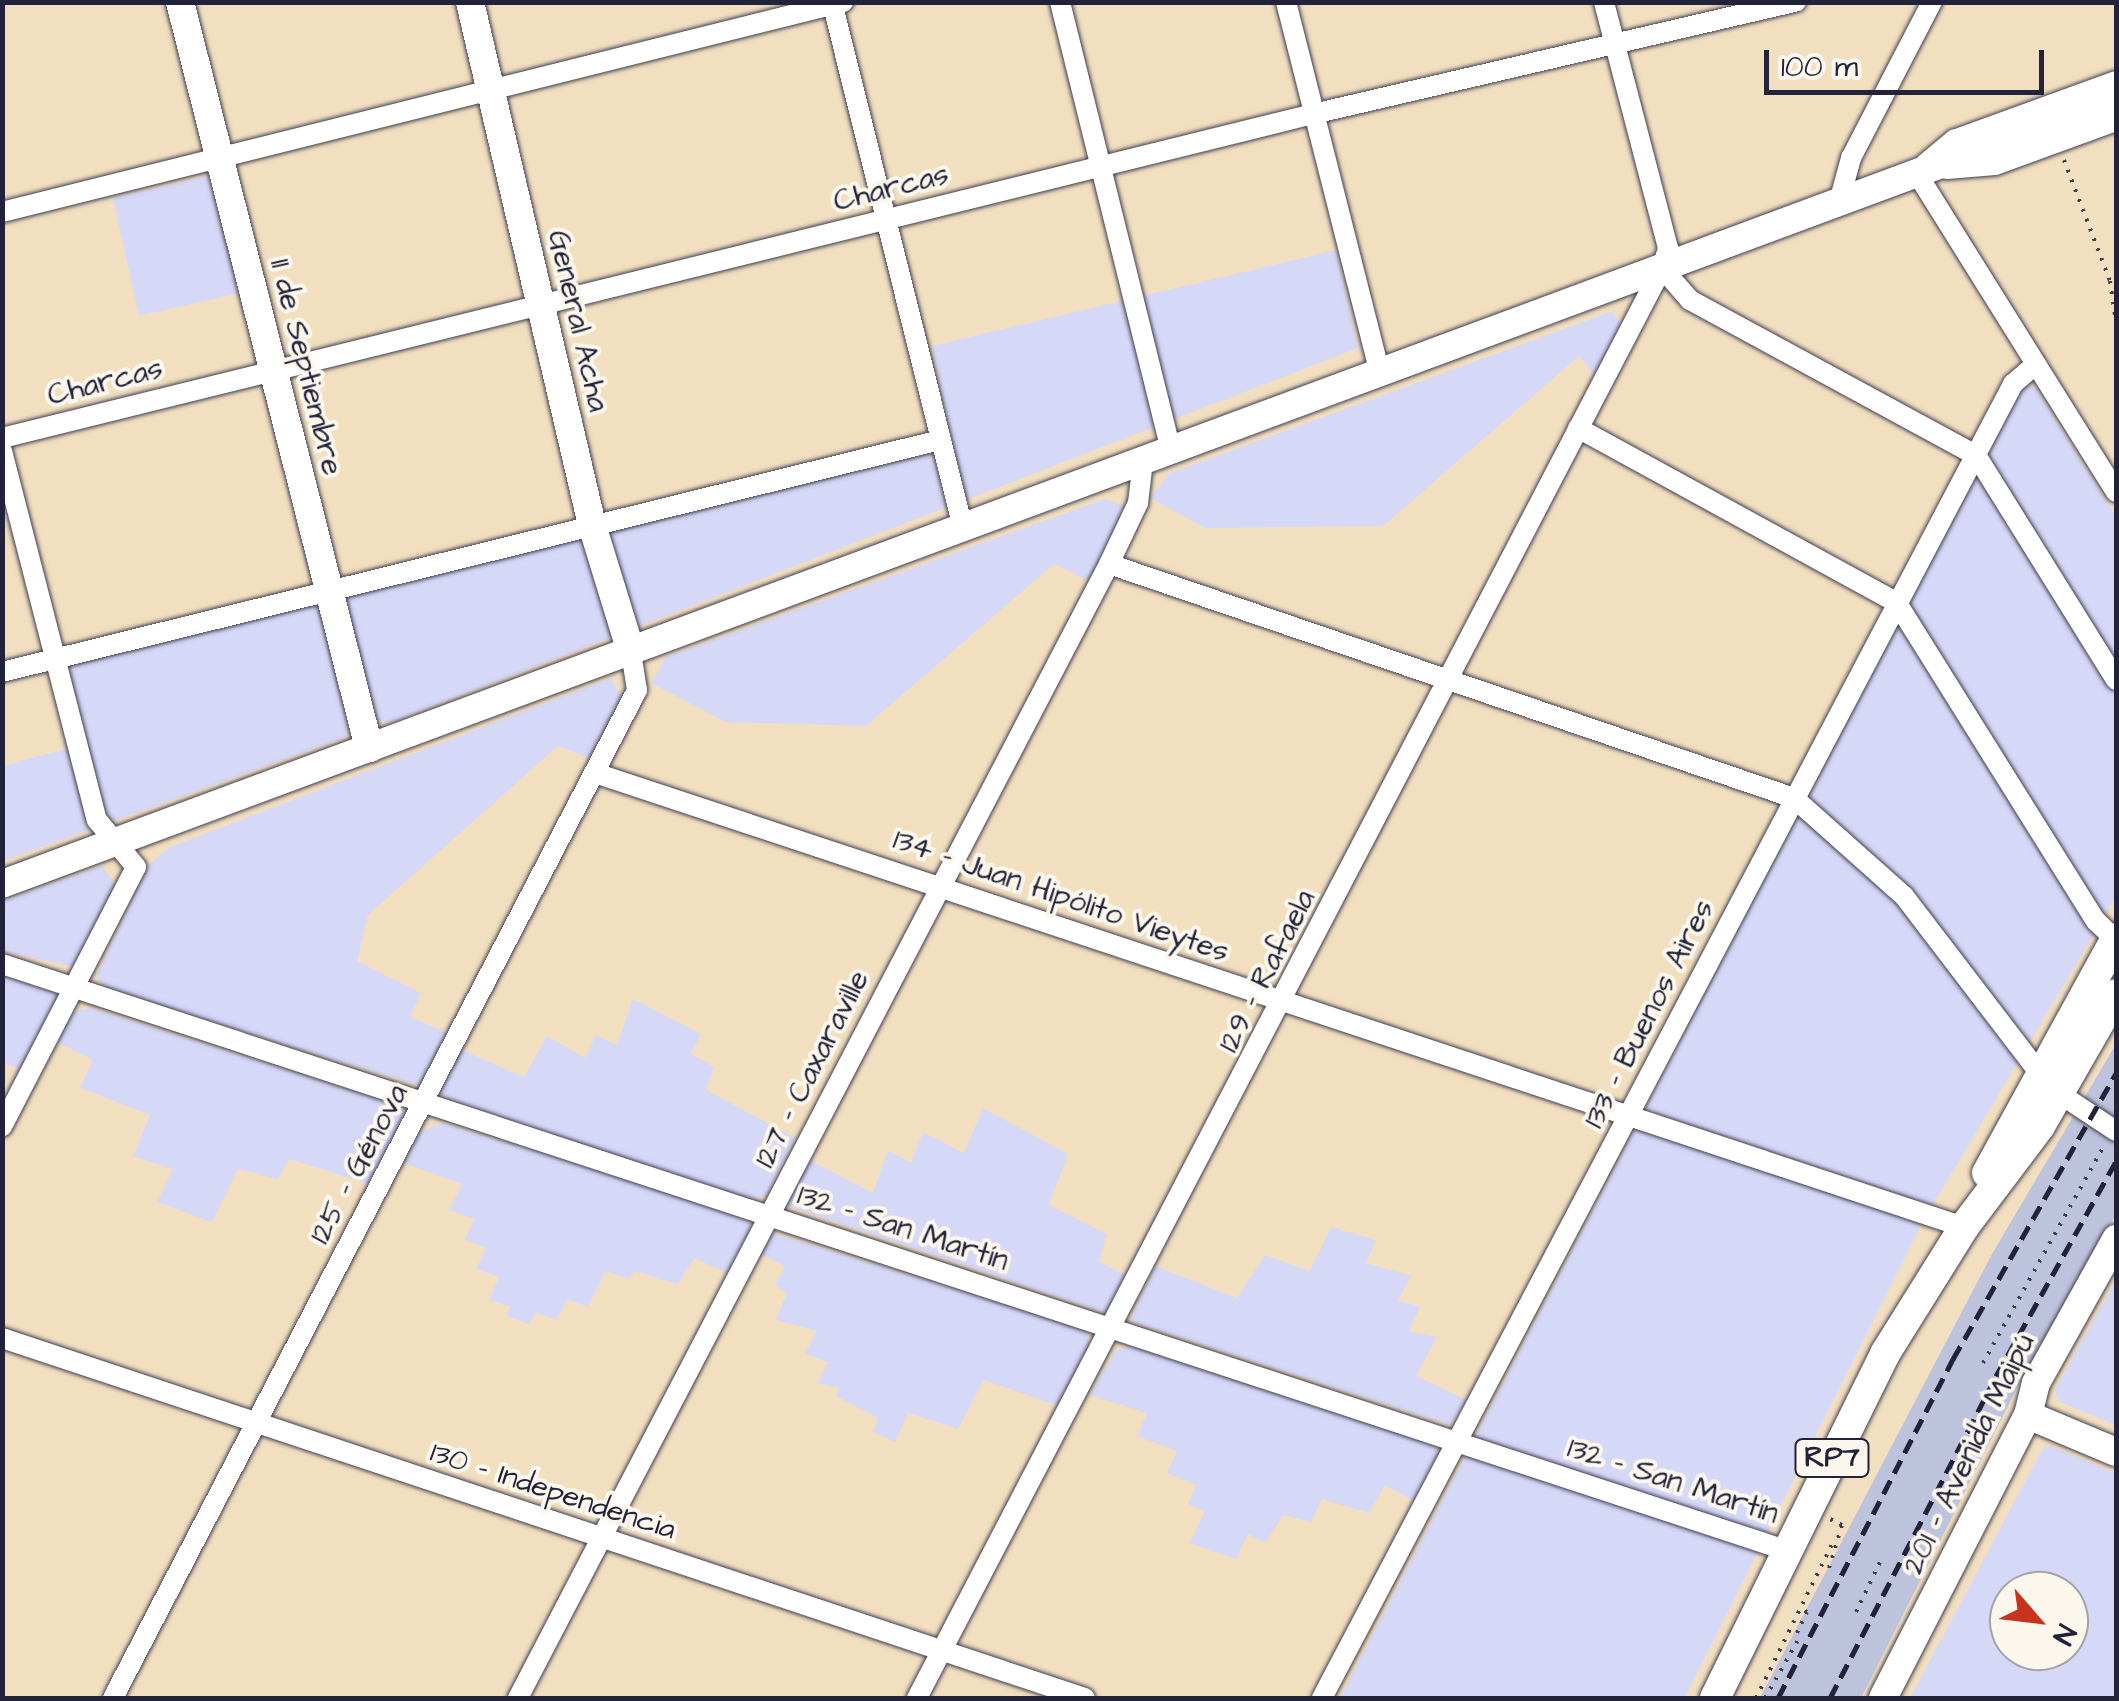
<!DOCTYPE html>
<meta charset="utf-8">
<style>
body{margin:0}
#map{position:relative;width:2119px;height:1701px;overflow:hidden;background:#f2dfc0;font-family:"Architects Daughter",sans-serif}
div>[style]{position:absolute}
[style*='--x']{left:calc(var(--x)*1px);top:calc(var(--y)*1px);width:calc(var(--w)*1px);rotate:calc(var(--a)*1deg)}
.built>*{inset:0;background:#d6d8f8}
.industrial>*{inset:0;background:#bec3dd}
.path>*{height:4px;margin-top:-2px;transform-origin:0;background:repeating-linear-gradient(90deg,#413e4f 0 2.5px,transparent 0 10.5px)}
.roads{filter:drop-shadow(0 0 2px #413e4f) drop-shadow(0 0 2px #413e4f)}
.street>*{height:20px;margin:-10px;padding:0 10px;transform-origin:10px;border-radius:10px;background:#fff}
.secondary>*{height:28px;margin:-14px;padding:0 14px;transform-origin:14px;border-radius:14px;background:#fff}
.primary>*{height:30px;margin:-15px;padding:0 15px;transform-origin:15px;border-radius:15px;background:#fff}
.rail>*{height:5px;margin-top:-2.5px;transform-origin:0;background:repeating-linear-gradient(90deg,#22223b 0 15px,transparent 0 23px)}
span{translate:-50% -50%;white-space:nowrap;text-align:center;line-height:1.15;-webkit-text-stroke:8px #fbf7ec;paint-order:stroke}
.shield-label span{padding:2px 8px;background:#fbf7ec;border:2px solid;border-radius:8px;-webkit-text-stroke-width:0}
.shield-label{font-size:28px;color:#22223b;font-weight:700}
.street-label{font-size:30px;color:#22223b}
.frame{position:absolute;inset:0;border:5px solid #22223b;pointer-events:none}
.north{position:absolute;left:1989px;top:1571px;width:100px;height:100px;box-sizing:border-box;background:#fbf7ec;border:2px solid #a4a2a5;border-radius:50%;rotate:118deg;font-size:28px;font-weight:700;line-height:40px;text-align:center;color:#22223b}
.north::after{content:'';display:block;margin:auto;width:35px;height:45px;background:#c8321e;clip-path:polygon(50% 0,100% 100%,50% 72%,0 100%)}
.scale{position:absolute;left:1764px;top:50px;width:280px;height:45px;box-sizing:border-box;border:5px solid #22223b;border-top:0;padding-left:12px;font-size:30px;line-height:35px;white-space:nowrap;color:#22223b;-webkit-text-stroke:8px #fbf7ec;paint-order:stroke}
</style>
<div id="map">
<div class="built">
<div style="clip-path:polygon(208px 176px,212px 194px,221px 192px,244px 292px,139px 316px,113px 198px)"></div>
<div style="clip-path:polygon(1336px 250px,1358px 348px,392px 722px,373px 721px,343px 594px,951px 441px,932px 346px)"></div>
<div style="clip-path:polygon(1613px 311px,1621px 325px,1595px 375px,1579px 356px,1383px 526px,1205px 528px,1150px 498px,1170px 473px)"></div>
<div style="clip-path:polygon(2034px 385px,2116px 517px,2116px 897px,1921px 1225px,1685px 1698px,1340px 1698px,2018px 389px)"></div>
<div style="clip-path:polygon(1105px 499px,1126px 506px,1092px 582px,1054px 564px,866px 726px,726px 722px,651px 683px,666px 657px)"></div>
<div style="clip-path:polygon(323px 601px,354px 723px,346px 737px,3px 861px,3px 766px,73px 747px,51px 668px)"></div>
<div style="clip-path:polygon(611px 678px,623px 699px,592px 759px,558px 746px,368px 915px,357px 961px,421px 993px,410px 1017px,453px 1035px,424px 1087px,109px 991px,96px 977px,148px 865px,170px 847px)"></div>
<div style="clip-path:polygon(102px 866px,116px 885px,73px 967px,3px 951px,2px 901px)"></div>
<div style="clip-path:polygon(2px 974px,50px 989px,60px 999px,26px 1071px,3px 1063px)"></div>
<div style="clip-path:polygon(633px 999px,701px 1034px,691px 1054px,714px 1067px,706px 1090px,795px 1138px,767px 1195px,751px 1199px,451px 1104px,440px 1092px,462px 1050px,524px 1077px,547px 1036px,585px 1058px,596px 1035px,617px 1045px)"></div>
<div style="clip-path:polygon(91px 1008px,401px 1106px,406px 1113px,372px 1185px,289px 1159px,278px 1179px,238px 1169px,212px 1222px,157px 1202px,173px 1169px,133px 1156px,150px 1115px,80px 1088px,93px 1060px,55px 1041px,75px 1011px)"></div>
<div style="clip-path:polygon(983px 1108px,1068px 1154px,1049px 1205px,1107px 1234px,1099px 1262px,1128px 1276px,1106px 1313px,785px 1205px,807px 1159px,873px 1193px,888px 1151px,911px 1162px,923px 1132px,964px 1153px)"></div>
<div style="clip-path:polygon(443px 1123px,748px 1216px,751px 1229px,730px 1274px,694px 1258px,678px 1284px,634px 1271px,630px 1279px,606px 1271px,588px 1307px,568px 1299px,557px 1320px,536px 1313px,529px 1324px,506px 1316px,511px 1307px,489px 1300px,499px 1277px,476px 1269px,486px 1248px,465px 1239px,474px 1219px,449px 1210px,462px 1184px,404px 1163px,420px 1132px)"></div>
<div style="clip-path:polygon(1331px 1227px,1376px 1240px,1366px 1263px,1411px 1276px,1398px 1300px,1420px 1307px,1409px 1331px,1437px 1337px,1416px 1376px,1467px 1400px,1450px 1425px,1130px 1321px,1155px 1266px,1237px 1298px,1265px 1255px,1310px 1271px)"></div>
<div style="clip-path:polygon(772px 1233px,1084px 1328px,1092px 1348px,1062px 1407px,984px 1380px,958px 1429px,908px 1413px,895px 1442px,873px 1431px,878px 1418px,836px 1396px,839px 1388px,818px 1383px,828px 1362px,805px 1354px,817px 1331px,776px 1320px,787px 1293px,775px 1285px,785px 1267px,758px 1252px)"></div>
<div style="clip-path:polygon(2114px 1284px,2116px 1285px,2116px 1425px,2058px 1401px,2055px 1390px)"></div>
<div style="clip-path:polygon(1131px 1346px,1435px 1445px,1440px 1459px,1418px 1503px,1385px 1485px,1369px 1513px,1322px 1499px,1311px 1522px,1283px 1515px,1265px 1543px,1248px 1534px,1236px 1559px,1190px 1543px,1205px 1511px,1188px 1504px,1196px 1485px,1167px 1473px,1177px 1451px,1137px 1436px,1147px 1413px,1090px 1395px,1116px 1350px)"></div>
<div style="clip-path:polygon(evenodd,2052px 1446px,2116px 1474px,2116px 1698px,1910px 1698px,2043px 1448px,2052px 1446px,2009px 1591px,2069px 1591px,2069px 1651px,2009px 1651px,2009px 1591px)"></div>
</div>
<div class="industrial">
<div style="clip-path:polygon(2116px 1044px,2116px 1214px,2014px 1394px,1861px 1698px,1760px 1698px,1992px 1254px)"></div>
</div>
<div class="path">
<div style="--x:2064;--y:160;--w:129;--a:69.2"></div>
<div style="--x:2110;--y:281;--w:41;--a:81.7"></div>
<div style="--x:1983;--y:1363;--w:251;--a:-60.9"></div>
<div style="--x:1829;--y:1568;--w:45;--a:-73.2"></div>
<div style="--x:1842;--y:1525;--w:13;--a:-153"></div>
<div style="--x:1856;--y:1612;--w:58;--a:-64.3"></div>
<div style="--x:1797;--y:1633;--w:23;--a:-65"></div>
<div style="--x:1807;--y:1612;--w:8;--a:-150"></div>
<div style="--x:1756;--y:1698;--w:172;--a:-63.7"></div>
<div style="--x:1765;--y:1698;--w:73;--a:-60.3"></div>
</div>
<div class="roads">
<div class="street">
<div style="--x:832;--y:2;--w:542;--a:76.02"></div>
<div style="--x:1060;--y:2;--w:462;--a:76.1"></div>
<div style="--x:1286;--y:2;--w:383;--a:75.8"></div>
<div style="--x:1925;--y:164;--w:38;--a:-40"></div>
<div style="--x:1954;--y:140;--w:172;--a:-20"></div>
<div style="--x:1947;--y:169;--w:48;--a:-4.8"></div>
<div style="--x:1995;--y:165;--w:129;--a:-20"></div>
<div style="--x:1916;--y:172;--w:377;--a:58"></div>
<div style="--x:1839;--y:202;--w:46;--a:-74.7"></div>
<div style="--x:1851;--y:158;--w:176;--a:-62.6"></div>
<div style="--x:2;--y:212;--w:867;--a:-14.02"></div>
<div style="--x:1662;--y:268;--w:43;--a:48.8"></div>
<div style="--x:1690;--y:300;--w:325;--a:28.5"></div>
<div style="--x:1976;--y:455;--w:265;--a:58.1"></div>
<div style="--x:1578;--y:428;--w:364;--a:28.7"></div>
<div style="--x:1897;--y:603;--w:375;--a:58"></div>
<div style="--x:2096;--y:921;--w:28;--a:44"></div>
<div style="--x:2;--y:438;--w:1350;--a:-13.88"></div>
<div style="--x:1313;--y:114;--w:496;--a:-13.1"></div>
<div style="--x:2;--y:451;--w:381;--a:75.6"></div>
<div style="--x:97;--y:820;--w:61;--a:50.3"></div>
<div style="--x:136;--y:867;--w:292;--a:117.3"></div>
<div style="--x:1109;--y:564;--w:724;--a:18.86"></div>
<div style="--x:1794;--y:798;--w:147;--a:41.7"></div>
<div style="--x:1904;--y:896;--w:224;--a:52.6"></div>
<div style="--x:2;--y:672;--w:966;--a:-13.89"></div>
<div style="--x:595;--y:773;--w:1442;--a:18.35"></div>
<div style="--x:2;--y:964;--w:1877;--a:18.19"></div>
<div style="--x:2060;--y:1094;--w:67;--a:33.5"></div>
<div style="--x:2;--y:1338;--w:1141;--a:18.39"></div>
<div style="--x:113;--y:1698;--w:1136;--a:-62.53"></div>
<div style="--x:637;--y:690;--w:38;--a:-99"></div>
<div style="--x:518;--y:1698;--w:1279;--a:-62.47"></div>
<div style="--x:1109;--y:564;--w:68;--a:-64.6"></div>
<div style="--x:1138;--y:503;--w:42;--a:-83.2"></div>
<div style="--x:917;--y:1698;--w:1612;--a:-62.48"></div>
<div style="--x:1662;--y:268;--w:21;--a:-73"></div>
<div style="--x:1668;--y:248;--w:254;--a:-104.6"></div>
<div style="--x:1322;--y:1698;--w:1485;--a:-62.26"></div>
<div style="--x:2013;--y:384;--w:30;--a:-41"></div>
</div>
<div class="secondary">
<div style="--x:180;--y:2;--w:770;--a:75.78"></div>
<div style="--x:470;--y:2;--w:537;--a:76.87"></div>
<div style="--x:592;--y:525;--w:133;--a:72.9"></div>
<div style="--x:2;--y:884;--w:2255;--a:-20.37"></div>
<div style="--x:2028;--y:1415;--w:95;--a:22.8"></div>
<div style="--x:1883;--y:1698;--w:318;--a:-62.9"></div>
<div style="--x:2028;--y:1415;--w:33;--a:-76"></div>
<div style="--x:2036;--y:1383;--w:165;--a:-60.9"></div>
</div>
<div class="primary">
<div style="--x:1987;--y:1173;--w:268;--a:-61.2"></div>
<div style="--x:1715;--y:1698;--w:386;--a:-63.7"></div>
<div style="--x:1886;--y:1352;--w:147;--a:-58"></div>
<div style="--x:1964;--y:1227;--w:126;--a:-53"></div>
<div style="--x:2040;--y:1126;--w:152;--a:-60.1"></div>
</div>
</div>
<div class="rail">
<div style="--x:1778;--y:1698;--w:382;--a:-62.7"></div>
<div style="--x:1953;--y:1359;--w:329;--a:-60.3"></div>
<div style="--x:1830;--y:1698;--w:362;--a:-62.7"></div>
<div style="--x:1996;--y:1376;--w:246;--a:-60.8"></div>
</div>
<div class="shield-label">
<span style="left:1832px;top:1458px">RP7</span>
</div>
<div class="street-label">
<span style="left:891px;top:188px;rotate:-14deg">Charcas</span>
<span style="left:578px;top:321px;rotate:77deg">General Acha</span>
<span style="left:306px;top:367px;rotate:76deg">11 de Septiembre</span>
<span style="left:105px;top:382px;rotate:-14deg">Charcas</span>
<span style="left:1061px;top:896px;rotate:19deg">134 - Juan Hipólito Vieytes</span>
<span style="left:1267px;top:971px;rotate:-63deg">129 - Rafaela</span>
<span style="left:1649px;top:1014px;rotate:-63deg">133 - Buenos Aires</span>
<span style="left:812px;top:1069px;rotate:-63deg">127 - Caxaraville</span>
<span style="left:359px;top:1164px;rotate:-62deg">125 - Génova</span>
<span style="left:903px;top:1228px;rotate:18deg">132 - San Martín</span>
<span style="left:1969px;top:1454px;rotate:-64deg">201 - Avenida Maipú</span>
<span style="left:1673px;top:1481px;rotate:18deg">132 - San Martín</span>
<span style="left:553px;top:1491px;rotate:18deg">130 - Independencia</span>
</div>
<div class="frame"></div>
<div class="north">N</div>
<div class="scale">100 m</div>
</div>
